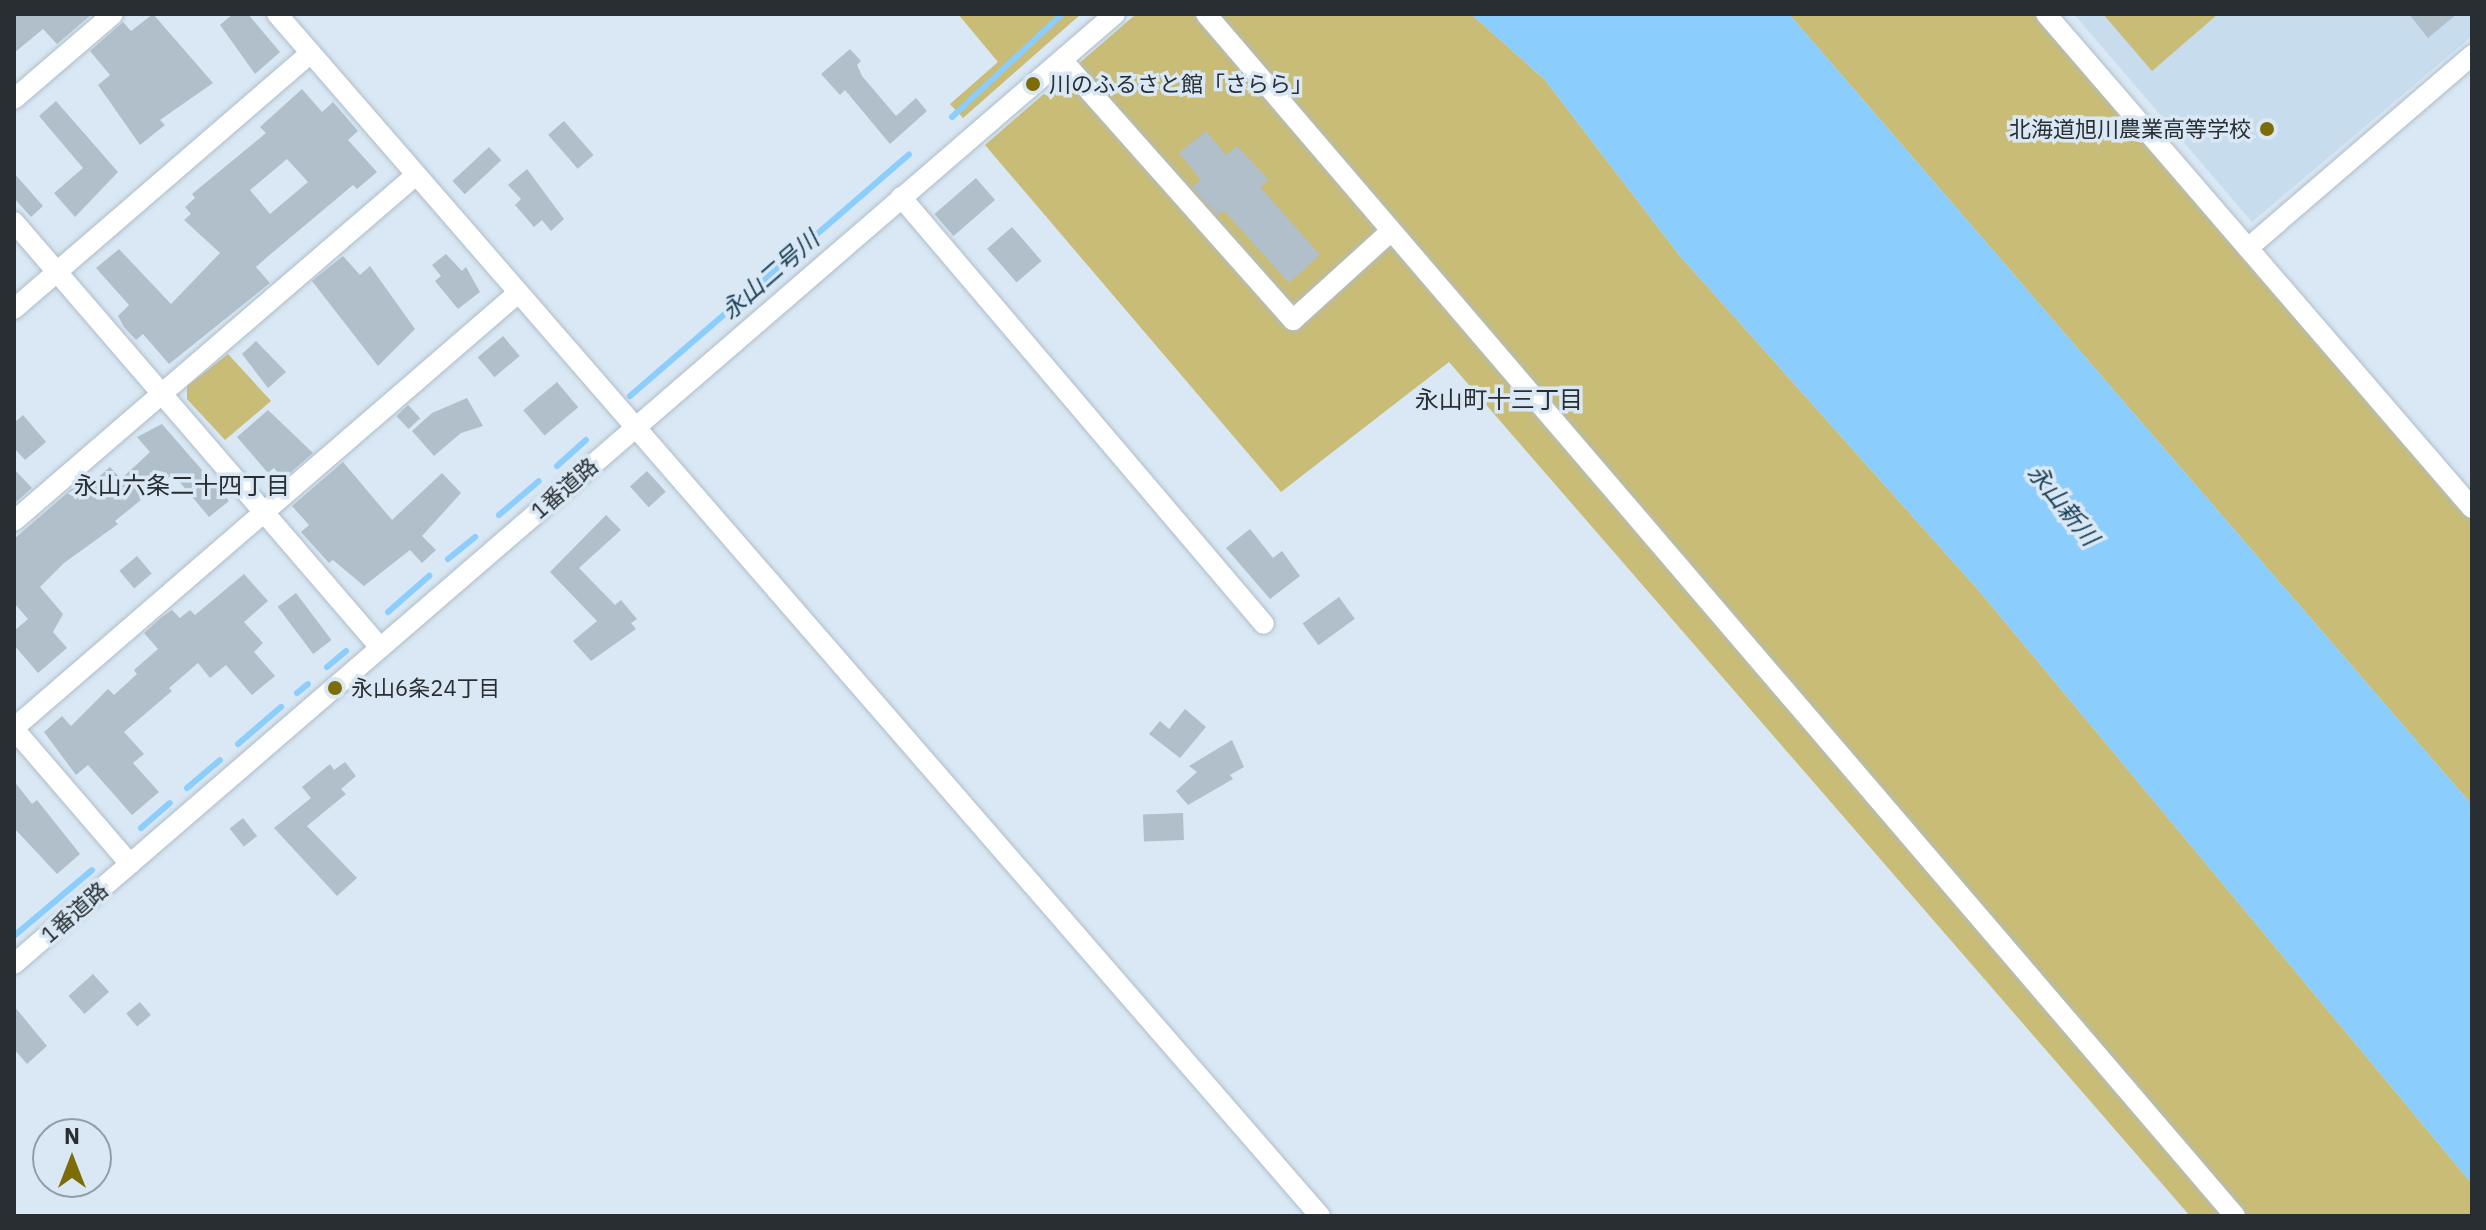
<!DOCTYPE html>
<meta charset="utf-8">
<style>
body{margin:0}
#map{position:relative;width:2486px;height:1230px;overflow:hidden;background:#d9e8f4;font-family:"IBM Plex Sans","Noto Sans JP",sans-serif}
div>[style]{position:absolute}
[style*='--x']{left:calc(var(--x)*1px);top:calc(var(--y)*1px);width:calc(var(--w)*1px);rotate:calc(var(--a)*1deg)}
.built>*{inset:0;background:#c7dced}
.green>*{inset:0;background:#c8bc77}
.water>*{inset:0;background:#8bcdfc}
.stream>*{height:6px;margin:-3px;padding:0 3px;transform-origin:3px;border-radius:3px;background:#8bcdfc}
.building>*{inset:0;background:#b0bfca;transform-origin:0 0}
.roads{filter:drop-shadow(0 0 2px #aebdc8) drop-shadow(0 0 2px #aebdc8)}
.minor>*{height:20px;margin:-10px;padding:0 10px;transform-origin:10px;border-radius:10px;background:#fff}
.dots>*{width:22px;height:22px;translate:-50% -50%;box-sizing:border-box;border:4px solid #d9e8f4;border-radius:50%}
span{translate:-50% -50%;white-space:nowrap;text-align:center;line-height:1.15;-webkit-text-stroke:7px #d9e8f4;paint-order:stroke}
.poi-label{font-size:22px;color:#282e32}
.left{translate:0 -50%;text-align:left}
.right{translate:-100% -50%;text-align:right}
.street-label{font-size:22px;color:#282e32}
.water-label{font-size:24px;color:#1b3f57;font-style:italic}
.neighbourhood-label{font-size:24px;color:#282e32}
.frame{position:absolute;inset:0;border:16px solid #282e32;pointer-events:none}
.north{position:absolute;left:32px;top:1118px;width:80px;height:80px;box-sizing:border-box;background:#d9e8f4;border:2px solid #929ea6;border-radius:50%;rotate:0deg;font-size:22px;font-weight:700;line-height:32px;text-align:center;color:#282e32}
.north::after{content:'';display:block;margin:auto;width:28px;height:36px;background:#7d6d09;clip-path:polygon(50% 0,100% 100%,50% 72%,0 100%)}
</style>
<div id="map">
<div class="built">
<div style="clip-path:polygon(2074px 14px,2472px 14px,2472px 36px,2252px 222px)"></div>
</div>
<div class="green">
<div style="clip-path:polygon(958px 14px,1081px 14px,963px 118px,950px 104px,998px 62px)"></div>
<div style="clip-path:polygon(1136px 14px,1471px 14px,1545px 80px,1679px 255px,1980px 592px,2472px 1184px,2472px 1216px,2190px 1216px,1449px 362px,1281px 492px,985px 145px)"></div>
<div style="clip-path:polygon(1789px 14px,2037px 14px,2472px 518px,2472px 805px)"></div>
<div style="clip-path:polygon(2103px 14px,2218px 14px,2152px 71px)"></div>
<div style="clip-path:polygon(228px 354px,271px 401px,225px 440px,187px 399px,187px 386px)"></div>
</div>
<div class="water">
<div style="clip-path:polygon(1471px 14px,1789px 14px,2472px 805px,2472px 1184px,1980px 592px,1679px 255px,1545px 80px)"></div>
</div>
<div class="stream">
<div style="--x:952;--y:117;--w:151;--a:-43.1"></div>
<div style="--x:630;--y:396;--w:369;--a:-40.9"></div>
<div style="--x:557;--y:466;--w:39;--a:-42"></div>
<div style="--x:499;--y:515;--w:52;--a:-40.4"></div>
<div style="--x:448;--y:559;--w:35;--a:-39"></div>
<div style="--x:388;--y:612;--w:55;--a:-41.3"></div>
<div style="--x:327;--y:667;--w:25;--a:-40"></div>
<div style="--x:297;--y:693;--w:14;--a:-39"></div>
<div style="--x:238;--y:744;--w:57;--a:-40.7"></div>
<div style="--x:187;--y:788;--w:43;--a:-40.3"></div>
<div style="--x:141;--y:828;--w:38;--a:-41"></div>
<div style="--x:14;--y:936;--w:102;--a:-40.2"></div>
</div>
<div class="building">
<div style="clip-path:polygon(14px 14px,92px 14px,57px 44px,43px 29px,14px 53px)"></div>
<div style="clip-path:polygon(153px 14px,213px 83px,160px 120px,165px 125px,140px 145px,98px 85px,110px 75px,90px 51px,123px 22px,131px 31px)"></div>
<div style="clip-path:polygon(233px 14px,248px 14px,280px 52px,255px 74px,220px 25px)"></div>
<div style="clip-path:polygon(2409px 14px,2457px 14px,2428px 38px)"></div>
<div style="clip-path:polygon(850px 49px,861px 61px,857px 65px,862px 76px,896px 116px,916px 98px,927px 111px,890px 144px,845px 90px,840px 95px,821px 74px)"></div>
<div style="clip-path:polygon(evenodd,302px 89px,322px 112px,333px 102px,358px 131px,348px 140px,377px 172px,357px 189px,353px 185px,266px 258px,256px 267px,270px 283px,169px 364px,143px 334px,136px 340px,124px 327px,118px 316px,129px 305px,96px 268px,119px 249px,171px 304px,220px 253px,184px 220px,191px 214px,185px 207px,195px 198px,192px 194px,266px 133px,260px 127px,302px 89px,287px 159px,308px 182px,270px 214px,250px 190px,287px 159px)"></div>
<div style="clip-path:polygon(56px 101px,118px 172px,75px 217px,54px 193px,83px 168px,39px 116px)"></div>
<div style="left:564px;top:121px;width:45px;height:21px;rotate:49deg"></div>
<div style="clip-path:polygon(1206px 131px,1226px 155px,1237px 146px,1269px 180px,1260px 187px,1320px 255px,1289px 283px,1224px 211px,1217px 215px,1192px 187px,1201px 180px,1179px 153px)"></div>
<div style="left:489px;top:147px;width:18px;height:50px;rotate:47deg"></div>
<div style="clip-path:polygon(527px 169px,564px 219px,551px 231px,542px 220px,534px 227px,515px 205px,521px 199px,508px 185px)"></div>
<div style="clip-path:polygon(14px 173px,43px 206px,31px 217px,14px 198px)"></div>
<div style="left:976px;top:178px;width:29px;height:55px;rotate:49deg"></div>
<div style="left:1012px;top:227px;width:45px;height:33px;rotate:49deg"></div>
<div style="clip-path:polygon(446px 254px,462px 271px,466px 267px,480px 292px,458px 309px,435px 281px,441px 276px,432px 265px)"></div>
<div style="clip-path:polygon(343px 256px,360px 275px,370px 266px,415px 329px,378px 366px,312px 281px)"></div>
<div style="left:503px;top:336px;width:26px;height:33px;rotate:50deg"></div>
<div style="clip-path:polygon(256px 341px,286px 372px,268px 388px,242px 354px)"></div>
<div style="left:557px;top:382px;width:33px;height:44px;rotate:50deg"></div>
<div style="clip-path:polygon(467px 398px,483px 426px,461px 433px,434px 456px,412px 431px,432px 413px)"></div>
<div style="left:408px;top:405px;width:18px;height:16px;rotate:47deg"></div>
<div style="clip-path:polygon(268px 410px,313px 453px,283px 479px,274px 468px,268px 473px,237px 437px)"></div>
<div style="clip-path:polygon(23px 415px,46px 442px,25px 460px,14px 448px,14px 423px)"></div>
<div style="clip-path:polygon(162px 424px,229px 501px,209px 517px,173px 474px,115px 521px,118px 524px,64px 563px,40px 587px,63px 614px,53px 632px,67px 648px,38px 673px,14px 645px,14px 631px,28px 619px,14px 603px,14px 539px,89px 474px,94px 481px,110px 467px,121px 479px,150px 452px,137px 437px)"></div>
<div style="clip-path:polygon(343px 462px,392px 520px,442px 473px,461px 493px,422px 536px,436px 550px,422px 563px,410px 550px,364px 586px,333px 560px,329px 563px,301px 532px,309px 525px,292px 506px)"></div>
<div style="clip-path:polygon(14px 469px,32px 488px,16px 502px,14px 500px)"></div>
<div style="left:647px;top:471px;width:28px;height:23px;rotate:48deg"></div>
<div style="clip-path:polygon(606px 515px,621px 530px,579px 568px,615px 605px,621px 600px,637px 619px,631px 623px,636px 629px,591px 661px,573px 641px,597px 621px,550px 572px)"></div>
<div style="clip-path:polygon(1250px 529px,1273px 558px,1282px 551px,1300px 576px,1270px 599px,1226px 548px)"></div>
<div style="left:137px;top:556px;width:23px;height:23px;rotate:50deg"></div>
<div style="clip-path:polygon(244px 574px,268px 601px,244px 622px,263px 643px,254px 652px,275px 676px,252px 695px,226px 665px,210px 678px,198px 663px,169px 688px,172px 691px,124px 732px,144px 754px,133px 763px,159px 792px,132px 815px,88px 765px,76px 775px,44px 732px,62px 716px,71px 726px,108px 689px,114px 695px,137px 674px,134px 670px,158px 649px,144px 633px,162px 617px,172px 610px,180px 618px,190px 610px,195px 615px)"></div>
<div style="left:296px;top:593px;width:59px;height:23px;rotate:53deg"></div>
<div style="left:1339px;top:597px;width:27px;height:45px;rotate:54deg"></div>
<div style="clip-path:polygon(1185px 709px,1206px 727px,1180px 758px,1149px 734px,1160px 721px,1169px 729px)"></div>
<div style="clip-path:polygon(1232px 740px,1244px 767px,1230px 775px,1233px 779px,1188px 805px,1176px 791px,1197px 772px,1189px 766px)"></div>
<div style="clip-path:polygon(345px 762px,356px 776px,341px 789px,346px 794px,307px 826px,357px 878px,337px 896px,274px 828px,311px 798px,302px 787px,330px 764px,334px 770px)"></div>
<div style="clip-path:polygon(14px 781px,32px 804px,37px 800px,80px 854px,57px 874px,14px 828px)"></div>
<div style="left:1183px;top:813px;width:27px;height:40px;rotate:88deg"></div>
<div style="left:243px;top:818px;width:23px;height:17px;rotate:52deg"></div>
<div style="left:93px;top:974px;width:24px;height:33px;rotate:48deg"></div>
<div style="left:140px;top:1002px;width:17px;height:18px;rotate:50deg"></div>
<div style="clip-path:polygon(14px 1006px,47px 1046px,27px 1064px,14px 1049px)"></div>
</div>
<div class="roads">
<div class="minor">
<div style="--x:277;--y:14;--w:1591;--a:49.05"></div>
<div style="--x:1206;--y:14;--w:1582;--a:49.43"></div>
<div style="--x:2046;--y:14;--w:652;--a:49.23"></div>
<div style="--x:1062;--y:60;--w:348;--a:48.4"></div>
<div style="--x:1293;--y:320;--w:131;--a:-42.2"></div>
<div style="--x:14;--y:99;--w:130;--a:-40.6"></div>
<div style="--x:901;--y:197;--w:560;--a:49.63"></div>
<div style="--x:14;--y:222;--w:559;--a:49.28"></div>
<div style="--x:2248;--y:248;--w:296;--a:-40.7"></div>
<div style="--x:14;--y:309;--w:392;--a:-40.8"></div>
<div style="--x:14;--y:521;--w:530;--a:-40.72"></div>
<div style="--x:14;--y:728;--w:666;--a:-40.8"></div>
<div style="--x:14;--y:729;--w:178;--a:49.3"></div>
<div style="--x:14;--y:964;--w:1454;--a:-40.79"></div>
</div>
</div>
<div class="dots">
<div style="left:1033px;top:84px;background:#7d6d09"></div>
<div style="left:2267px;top:129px;background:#7d6d09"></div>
<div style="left:335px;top:688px;background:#7d6d09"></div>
</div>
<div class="poi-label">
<span class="left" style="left:1049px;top:84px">川のふるさと館「さらら」</span>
<span class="right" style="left:2251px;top:129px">北海道旭川農業高等学校</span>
<span class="left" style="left:351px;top:688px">永山6条24丁目</span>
</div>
<div class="street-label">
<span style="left:564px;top:488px;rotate:-41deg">1番道路</span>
<span style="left:74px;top:912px;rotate:-41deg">1番道路</span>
</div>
<div class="water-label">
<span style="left:770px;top:275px;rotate:-41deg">永山二号川</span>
<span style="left:2063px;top:505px;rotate:51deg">永山新川</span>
</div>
<div class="neighbourhood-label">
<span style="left:1499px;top:400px">永山町十三丁目</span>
<span style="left:182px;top:486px">永山六条二十四丁目</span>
</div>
<div class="frame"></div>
<div class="north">N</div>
</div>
